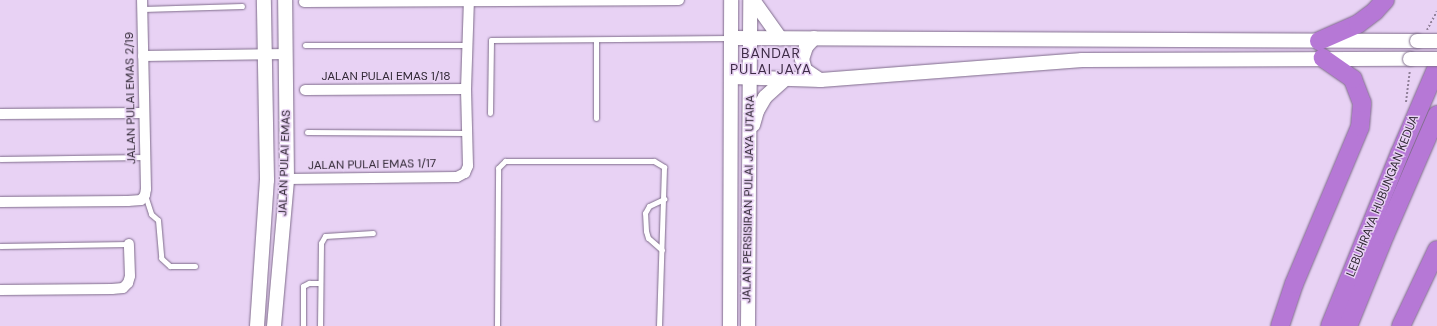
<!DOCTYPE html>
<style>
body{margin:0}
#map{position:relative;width:1437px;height:326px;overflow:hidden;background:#e8d2f4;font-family:"DM Sans",sans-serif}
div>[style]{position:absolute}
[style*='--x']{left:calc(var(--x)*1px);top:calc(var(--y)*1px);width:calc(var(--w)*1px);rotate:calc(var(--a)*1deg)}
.path>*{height:2px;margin-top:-1px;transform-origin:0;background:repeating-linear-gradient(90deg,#908098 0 2px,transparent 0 4px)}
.roads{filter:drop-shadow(0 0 1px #7f6c8b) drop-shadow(0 0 1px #7f6c8b)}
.lane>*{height:5px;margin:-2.5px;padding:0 2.5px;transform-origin:2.5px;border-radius:2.5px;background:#fff}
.street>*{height:10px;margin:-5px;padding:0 5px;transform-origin:5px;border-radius:5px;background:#fff}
.secondary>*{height:14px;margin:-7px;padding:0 7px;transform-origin:7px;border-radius:7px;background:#fff}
.highway>*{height:18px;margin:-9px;padding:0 9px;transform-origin:9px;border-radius:9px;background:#b678d6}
.bridges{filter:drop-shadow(0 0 1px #7f6c8b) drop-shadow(0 0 1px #7f6c8b)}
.secondary-bridge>*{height:14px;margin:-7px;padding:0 7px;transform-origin:7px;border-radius:7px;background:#fff}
span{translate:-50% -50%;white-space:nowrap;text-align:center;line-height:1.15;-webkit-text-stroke:3px #e8d2f4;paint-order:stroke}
.street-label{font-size:12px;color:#302734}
.quarter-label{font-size:14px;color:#3e2c47;letter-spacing:1px}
</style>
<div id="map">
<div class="path">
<div style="--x:1427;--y:30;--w:21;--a:-62"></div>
<div style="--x:1406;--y:102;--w:31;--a:-83"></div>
</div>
<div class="roads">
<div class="lane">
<div style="--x:143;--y:9;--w:99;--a:-1.7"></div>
<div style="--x:596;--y:40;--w:78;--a:90"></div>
<div style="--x:305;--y:45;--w:163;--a:0"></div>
<div style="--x:490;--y:113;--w:73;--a:-89.2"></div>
<div style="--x:491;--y:40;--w:239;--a:-0.5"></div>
<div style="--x:307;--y:132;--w:160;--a:0.4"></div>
<div style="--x:0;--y:159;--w:145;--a:-0.8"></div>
<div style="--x:145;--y:195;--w:20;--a:72"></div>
<div style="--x:151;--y:214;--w:9;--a:41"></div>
<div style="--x:158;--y:220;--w:38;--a:85"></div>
<div style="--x:161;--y:258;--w:12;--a:42"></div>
<div style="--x:170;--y:266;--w:25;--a:0"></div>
<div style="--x:0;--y:246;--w:129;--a:-0.9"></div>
<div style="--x:662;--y:250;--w:18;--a:-139"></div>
<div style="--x:648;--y:238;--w:7;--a:-106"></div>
<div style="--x:646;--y:231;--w:18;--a:-93"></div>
<div style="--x:645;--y:213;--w:8;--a:-60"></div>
<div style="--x:649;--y:206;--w:17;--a:-25"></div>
<div style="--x:303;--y:326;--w:40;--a:-90"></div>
<div style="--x:303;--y:286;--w:7;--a:-27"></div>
<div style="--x:309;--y:283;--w:11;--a:0"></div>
<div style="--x:320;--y:326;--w:83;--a:-89.3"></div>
<div style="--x:321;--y:243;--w:8;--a:-60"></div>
<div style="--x:325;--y:236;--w:48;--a:-3.6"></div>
<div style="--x:497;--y:326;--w:158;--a:-89.6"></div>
<div style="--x:498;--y:168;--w:10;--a:-45"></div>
<div style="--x:505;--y:161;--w:149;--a:0"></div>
<div style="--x:654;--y:161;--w:12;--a:31"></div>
<div style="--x:664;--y:167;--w:159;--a:91.8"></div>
</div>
<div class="street">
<div style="--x:304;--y:2;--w:375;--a:-0.3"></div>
<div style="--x:143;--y:56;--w:143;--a:-0.8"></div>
<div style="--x:305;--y:90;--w:161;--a:-0.4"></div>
<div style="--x:0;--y:114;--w:143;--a:-0.4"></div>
<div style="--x:287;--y:179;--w:170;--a:-0.7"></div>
<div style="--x:457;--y:177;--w:9;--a:-27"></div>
<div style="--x:465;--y:173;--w:8;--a:-67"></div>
<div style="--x:468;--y:166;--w:77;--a:-91.5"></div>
<div style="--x:466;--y:89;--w:89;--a:-88.1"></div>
<div style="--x:0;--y:202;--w:128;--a:-0.4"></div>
<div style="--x:128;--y:201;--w:13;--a:-4"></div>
<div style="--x:141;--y:200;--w:6;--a:-51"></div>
<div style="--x:145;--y:195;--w:6;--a:-81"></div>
<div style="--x:146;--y:189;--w:189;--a:-91.2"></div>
<div style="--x:0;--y:290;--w:112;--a:-0.5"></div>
<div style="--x:112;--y:289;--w:11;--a:-5"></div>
<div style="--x:123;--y:288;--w:7;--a:-45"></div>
<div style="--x:128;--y:283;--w:7;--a:-74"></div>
<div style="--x:130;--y:276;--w:32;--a:-92"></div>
</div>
<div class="secondary">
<div style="--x:753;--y:0;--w:47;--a:54.6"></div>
<div style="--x:731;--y:38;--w:686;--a:0.25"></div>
<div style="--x:814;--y:38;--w:12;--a:132"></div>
<div style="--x:806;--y:47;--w:13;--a:108"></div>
<div style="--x:802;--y:59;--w:11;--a:75"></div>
<div style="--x:805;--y:70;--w:18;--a:34"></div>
<div style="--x:731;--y:77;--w:90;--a:1.9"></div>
<div style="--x:821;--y:80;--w:262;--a:-4.4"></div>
<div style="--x:1082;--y:60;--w:328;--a:-0.2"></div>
<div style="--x:753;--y:125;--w:15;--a:-74"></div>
<div style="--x:757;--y:111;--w:16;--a:-60"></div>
<div style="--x:765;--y:97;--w:27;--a:-42"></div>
<div style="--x:257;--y:326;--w:146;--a:-86.1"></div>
<div style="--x:267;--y:180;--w:180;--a:-91"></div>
<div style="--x:274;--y:326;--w:148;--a:-84.9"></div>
<div style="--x:287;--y:179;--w:179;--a:-90.6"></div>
<div style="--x:730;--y:326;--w:326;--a:-89.8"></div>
<div style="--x:748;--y:326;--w:326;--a:-89.6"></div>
</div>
<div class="highway">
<div style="--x:1319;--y:41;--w:43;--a:-23.6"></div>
<div style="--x:1358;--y:24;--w:21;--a:-37"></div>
<div style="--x:1375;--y:11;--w:15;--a:-48"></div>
<div style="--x:1280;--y:326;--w:44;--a:-71.6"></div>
<div style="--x:1294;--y:284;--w:170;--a:-67.2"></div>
<div style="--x:1360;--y:127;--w:24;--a:-85"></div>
<div style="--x:1362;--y:103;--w:26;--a:-111"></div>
<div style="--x:1353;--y:79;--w:37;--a:-145"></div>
<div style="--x:1330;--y:326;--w:187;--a:-68"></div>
<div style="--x:1400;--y:153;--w:94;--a:-66.7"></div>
<div style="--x:1348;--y:326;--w:98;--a:-67.9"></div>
<div style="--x:1385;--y:235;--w:131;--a:-66.6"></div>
<div style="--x:1401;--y:326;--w:84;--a:-64.7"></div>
</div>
</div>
<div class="bridges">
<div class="secondary-bridge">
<div style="--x:1417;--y:41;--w:20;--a:0"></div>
<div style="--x:1410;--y:59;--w:27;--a:0"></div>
</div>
</div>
<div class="street-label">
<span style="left:386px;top:77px">JALAN PULAI EMAS 1/18</span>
<span style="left:131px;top:98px;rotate:-91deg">JALAN PULAI EMAS 2/19</span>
<span style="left:285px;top:163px;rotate:-88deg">JALAN PULAI EMAS</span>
<span style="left:372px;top:165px;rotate:-1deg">JALAN PULAI EMAS 1/17</span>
<span style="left:1383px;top:196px;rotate:-68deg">LEBUHRAYA HUBUNGAN KEDUA</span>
<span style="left:749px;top:199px;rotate:-89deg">JALAN PERSISIRAN PULAI JAYA UTARA</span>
</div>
<div class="quarter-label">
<span style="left:771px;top:61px">BANDAR<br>PULAI JAYA</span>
</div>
</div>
